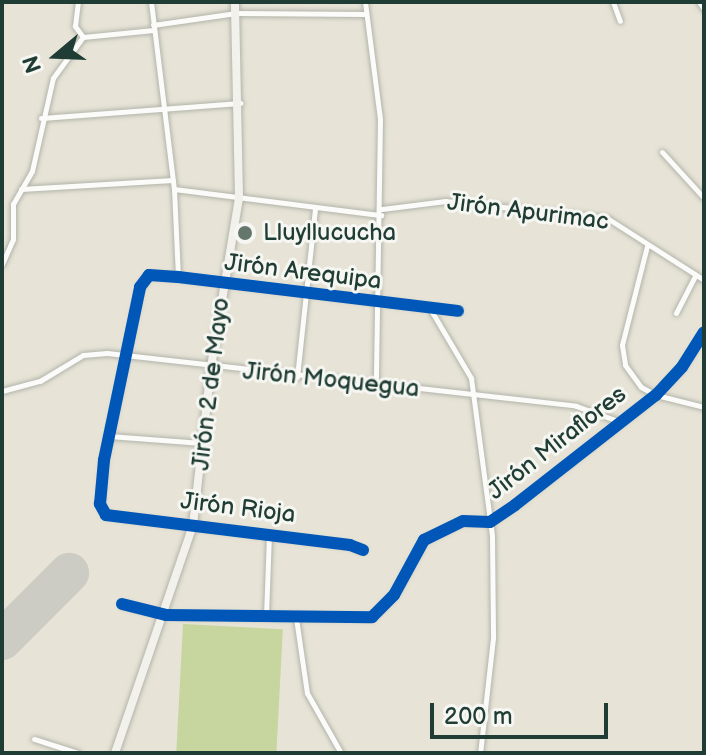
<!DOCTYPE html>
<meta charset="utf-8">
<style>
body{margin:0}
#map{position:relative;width:706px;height:755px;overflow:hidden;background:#e7e4d7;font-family:"Balsamiq Sans",sans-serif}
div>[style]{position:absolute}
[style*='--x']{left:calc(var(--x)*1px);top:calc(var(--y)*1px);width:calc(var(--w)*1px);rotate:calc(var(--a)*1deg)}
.green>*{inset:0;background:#c7d69f;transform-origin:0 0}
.runway>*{height:40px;margin:-20px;padding:0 20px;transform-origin:20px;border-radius:20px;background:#ccccc4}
.roads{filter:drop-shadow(0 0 2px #b3b4ab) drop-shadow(0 0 2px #b3b4ab)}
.street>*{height:5px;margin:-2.5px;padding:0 2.5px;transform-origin:2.5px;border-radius:2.5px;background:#fbfbf9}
.secondary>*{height:8px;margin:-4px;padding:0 4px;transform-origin:4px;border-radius:4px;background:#f3f1eb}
.cycleway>*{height:12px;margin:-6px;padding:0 6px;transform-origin:6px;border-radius:6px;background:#0057b8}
.dots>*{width:22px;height:22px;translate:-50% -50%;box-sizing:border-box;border:4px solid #f6f6f2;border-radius:50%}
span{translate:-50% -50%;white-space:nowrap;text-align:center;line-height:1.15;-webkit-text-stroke:6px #f6f6f2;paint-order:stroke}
.street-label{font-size:24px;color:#1f3d34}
.poi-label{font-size:24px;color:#1f3d34}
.left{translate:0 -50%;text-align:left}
.frame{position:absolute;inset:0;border:4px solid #1f3d34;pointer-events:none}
.north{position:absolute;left:16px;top:16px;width:80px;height:80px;-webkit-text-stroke:6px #f6f6f2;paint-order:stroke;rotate:251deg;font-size:22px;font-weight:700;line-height:32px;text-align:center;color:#1f3d34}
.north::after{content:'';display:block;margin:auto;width:28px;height:36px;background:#1f3d34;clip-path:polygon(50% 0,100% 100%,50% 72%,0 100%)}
.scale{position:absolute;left:430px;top:703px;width:178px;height:36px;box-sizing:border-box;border:4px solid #1f3d34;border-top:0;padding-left:10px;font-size:24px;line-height:28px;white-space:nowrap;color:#1f3d34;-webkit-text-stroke:6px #f6f6f2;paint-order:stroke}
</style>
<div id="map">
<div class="green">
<div style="left:183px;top:624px;width:100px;height:129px;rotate:3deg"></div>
</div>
<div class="runway">
<div style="--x:2;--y:640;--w:95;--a:-45"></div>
</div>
<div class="roads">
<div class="street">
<div style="--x:151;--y:2;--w:188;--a:83"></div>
<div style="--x:174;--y:189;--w:88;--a:87.4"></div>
<div style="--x:365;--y:2;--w:118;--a:82.7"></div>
<div style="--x:380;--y:119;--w:267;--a:90.9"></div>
<div style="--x:613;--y:2;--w:20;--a:70"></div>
<div style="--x:699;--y:2;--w:9;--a:54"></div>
<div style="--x:153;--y:25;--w:84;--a:-8.2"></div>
<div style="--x:236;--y:13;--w:130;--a:0.4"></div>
<div style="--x:83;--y:37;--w:71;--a:-5.6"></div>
<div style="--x:41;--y:118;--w:200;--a:-4.3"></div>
<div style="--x:662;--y:152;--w:62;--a:47.6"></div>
<div style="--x:21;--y:189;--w:152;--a:-3.4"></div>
<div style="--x:174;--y:189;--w:209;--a:7.2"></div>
<div style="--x:382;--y:209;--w:64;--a:-7.2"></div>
<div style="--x:445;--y:201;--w:163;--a:6"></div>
<div style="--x:607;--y:218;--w:115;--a:32.6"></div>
<div style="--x:647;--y:246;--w:102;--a:104.2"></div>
<div style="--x:622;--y:345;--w:20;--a:81"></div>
<div style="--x:625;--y:365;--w:27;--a:54"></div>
<div style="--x:641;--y:387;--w:17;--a:28"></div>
<div style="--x:656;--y:395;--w:49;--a:14"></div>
<div style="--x:2;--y:264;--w:27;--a:-66"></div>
<div style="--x:13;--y:239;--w:35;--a:-90"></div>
<div style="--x:13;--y:204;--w:38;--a:-60"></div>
<div style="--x:32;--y:171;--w:95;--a:-77.3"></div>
<div style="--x:53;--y:78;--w:51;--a:-53.8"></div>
<div style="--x:83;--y:37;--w:14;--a:-126"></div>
<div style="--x:75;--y:26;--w:24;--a:-83"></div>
<div style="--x:432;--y:312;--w:77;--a:59.4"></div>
<div style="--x:471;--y:378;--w:159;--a:82.4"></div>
<div style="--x:492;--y:536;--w:102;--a:89.4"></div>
<div style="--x:493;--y:638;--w:116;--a:96.4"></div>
<div style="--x:676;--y:313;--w:42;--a:-62.8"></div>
<div style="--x:297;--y:377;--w:169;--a:-83.9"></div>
<div style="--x:2;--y:391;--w:39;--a:-15"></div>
<div style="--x:40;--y:381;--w:50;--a:-31.2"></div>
<div style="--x:83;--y:355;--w:24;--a:-5"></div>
<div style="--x:107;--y:353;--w:472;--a:6.4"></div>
<div style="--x:576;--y:406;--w:45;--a:19.7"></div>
<div style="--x:108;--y:436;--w:95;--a:4.2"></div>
<div style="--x:363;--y:550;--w:14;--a:-159"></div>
<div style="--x:350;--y:545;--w:246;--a:-173"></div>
<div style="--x:106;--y:515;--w:13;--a:-119"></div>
<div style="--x:100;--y:504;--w:44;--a:-84.8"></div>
<div style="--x:104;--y:460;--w:177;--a:-78.2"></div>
<div style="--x:140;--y:287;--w:15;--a:-53"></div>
<div style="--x:149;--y:275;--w:29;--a:4"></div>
<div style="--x:178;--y:277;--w:282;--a:6.9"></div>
<div style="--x:122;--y:604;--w:45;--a:14"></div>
<div style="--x:166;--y:615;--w:206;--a:0.6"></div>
<div style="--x:372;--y:617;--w:31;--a:-45"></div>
<div style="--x:394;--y:595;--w:63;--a:-61.4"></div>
<div style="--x:424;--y:540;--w:43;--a:-26"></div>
<div style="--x:463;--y:521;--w:27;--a:2"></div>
<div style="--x:490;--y:522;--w:30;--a:-34"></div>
<div style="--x:515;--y:505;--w:179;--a:-38"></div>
<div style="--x:656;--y:395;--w:38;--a:-47"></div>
<div style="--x:682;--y:367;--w:41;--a:-57.8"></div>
<div style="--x:266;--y:616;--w:82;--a:-87.9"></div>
<div style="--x:296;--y:618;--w:76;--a:81.7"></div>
<div style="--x:307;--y:693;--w:69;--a:60.5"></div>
<div style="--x:34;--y:739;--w:46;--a:17.7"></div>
</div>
<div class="secondary">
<div style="--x:115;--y:753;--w:241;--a:-71.1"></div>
<div style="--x:193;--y:525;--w:159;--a:-83.5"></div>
<div style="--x:211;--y:367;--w:172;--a:-80.6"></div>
<div style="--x:239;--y:197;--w:195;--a:-91.2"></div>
</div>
</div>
<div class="cycleway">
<div style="--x:363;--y:550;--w:14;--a:-159"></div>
<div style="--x:350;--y:545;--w:246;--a:-173"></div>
<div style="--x:106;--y:515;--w:13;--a:-119"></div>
<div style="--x:100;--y:504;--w:44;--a:-84.8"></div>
<div style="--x:104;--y:460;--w:177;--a:-78.2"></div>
<div style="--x:140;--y:287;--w:15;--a:-53"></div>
<div style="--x:149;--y:275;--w:29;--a:4"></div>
<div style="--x:178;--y:277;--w:282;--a:6.9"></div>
<div style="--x:122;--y:604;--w:45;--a:14"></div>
<div style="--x:166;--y:615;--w:206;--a:0.6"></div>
<div style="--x:372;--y:617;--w:31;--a:-45"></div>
<div style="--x:394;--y:595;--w:63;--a:-61.4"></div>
<div style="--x:424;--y:540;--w:43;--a:-26"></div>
<div style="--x:463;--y:521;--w:27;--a:2"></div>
<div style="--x:490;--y:522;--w:30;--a:-34"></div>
<div style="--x:515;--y:505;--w:179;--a:-38"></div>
<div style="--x:656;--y:395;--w:38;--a:-47"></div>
<div style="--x:682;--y:367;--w:41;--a:-57.8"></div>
</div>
<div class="dots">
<div style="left:245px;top:233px;background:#65776d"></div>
</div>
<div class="street-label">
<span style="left:528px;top:212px;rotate:7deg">Jirón Apurimac</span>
<span style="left:303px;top:272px;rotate:7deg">Jirón Arequipa</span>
<span style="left:331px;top:380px;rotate:6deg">Jirón Moquegua</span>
<span style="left:211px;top:384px;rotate:-83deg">Jirón 2 de Mayo</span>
<span style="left:557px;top:443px;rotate:-38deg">Jirón Miraflores</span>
<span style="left:238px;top:508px;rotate:7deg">Jirón Rioja</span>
</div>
<div class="poi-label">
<span class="left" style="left:263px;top:233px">Lluyllucucha</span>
</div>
<div class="frame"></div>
<div class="north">N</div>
<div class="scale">200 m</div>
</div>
